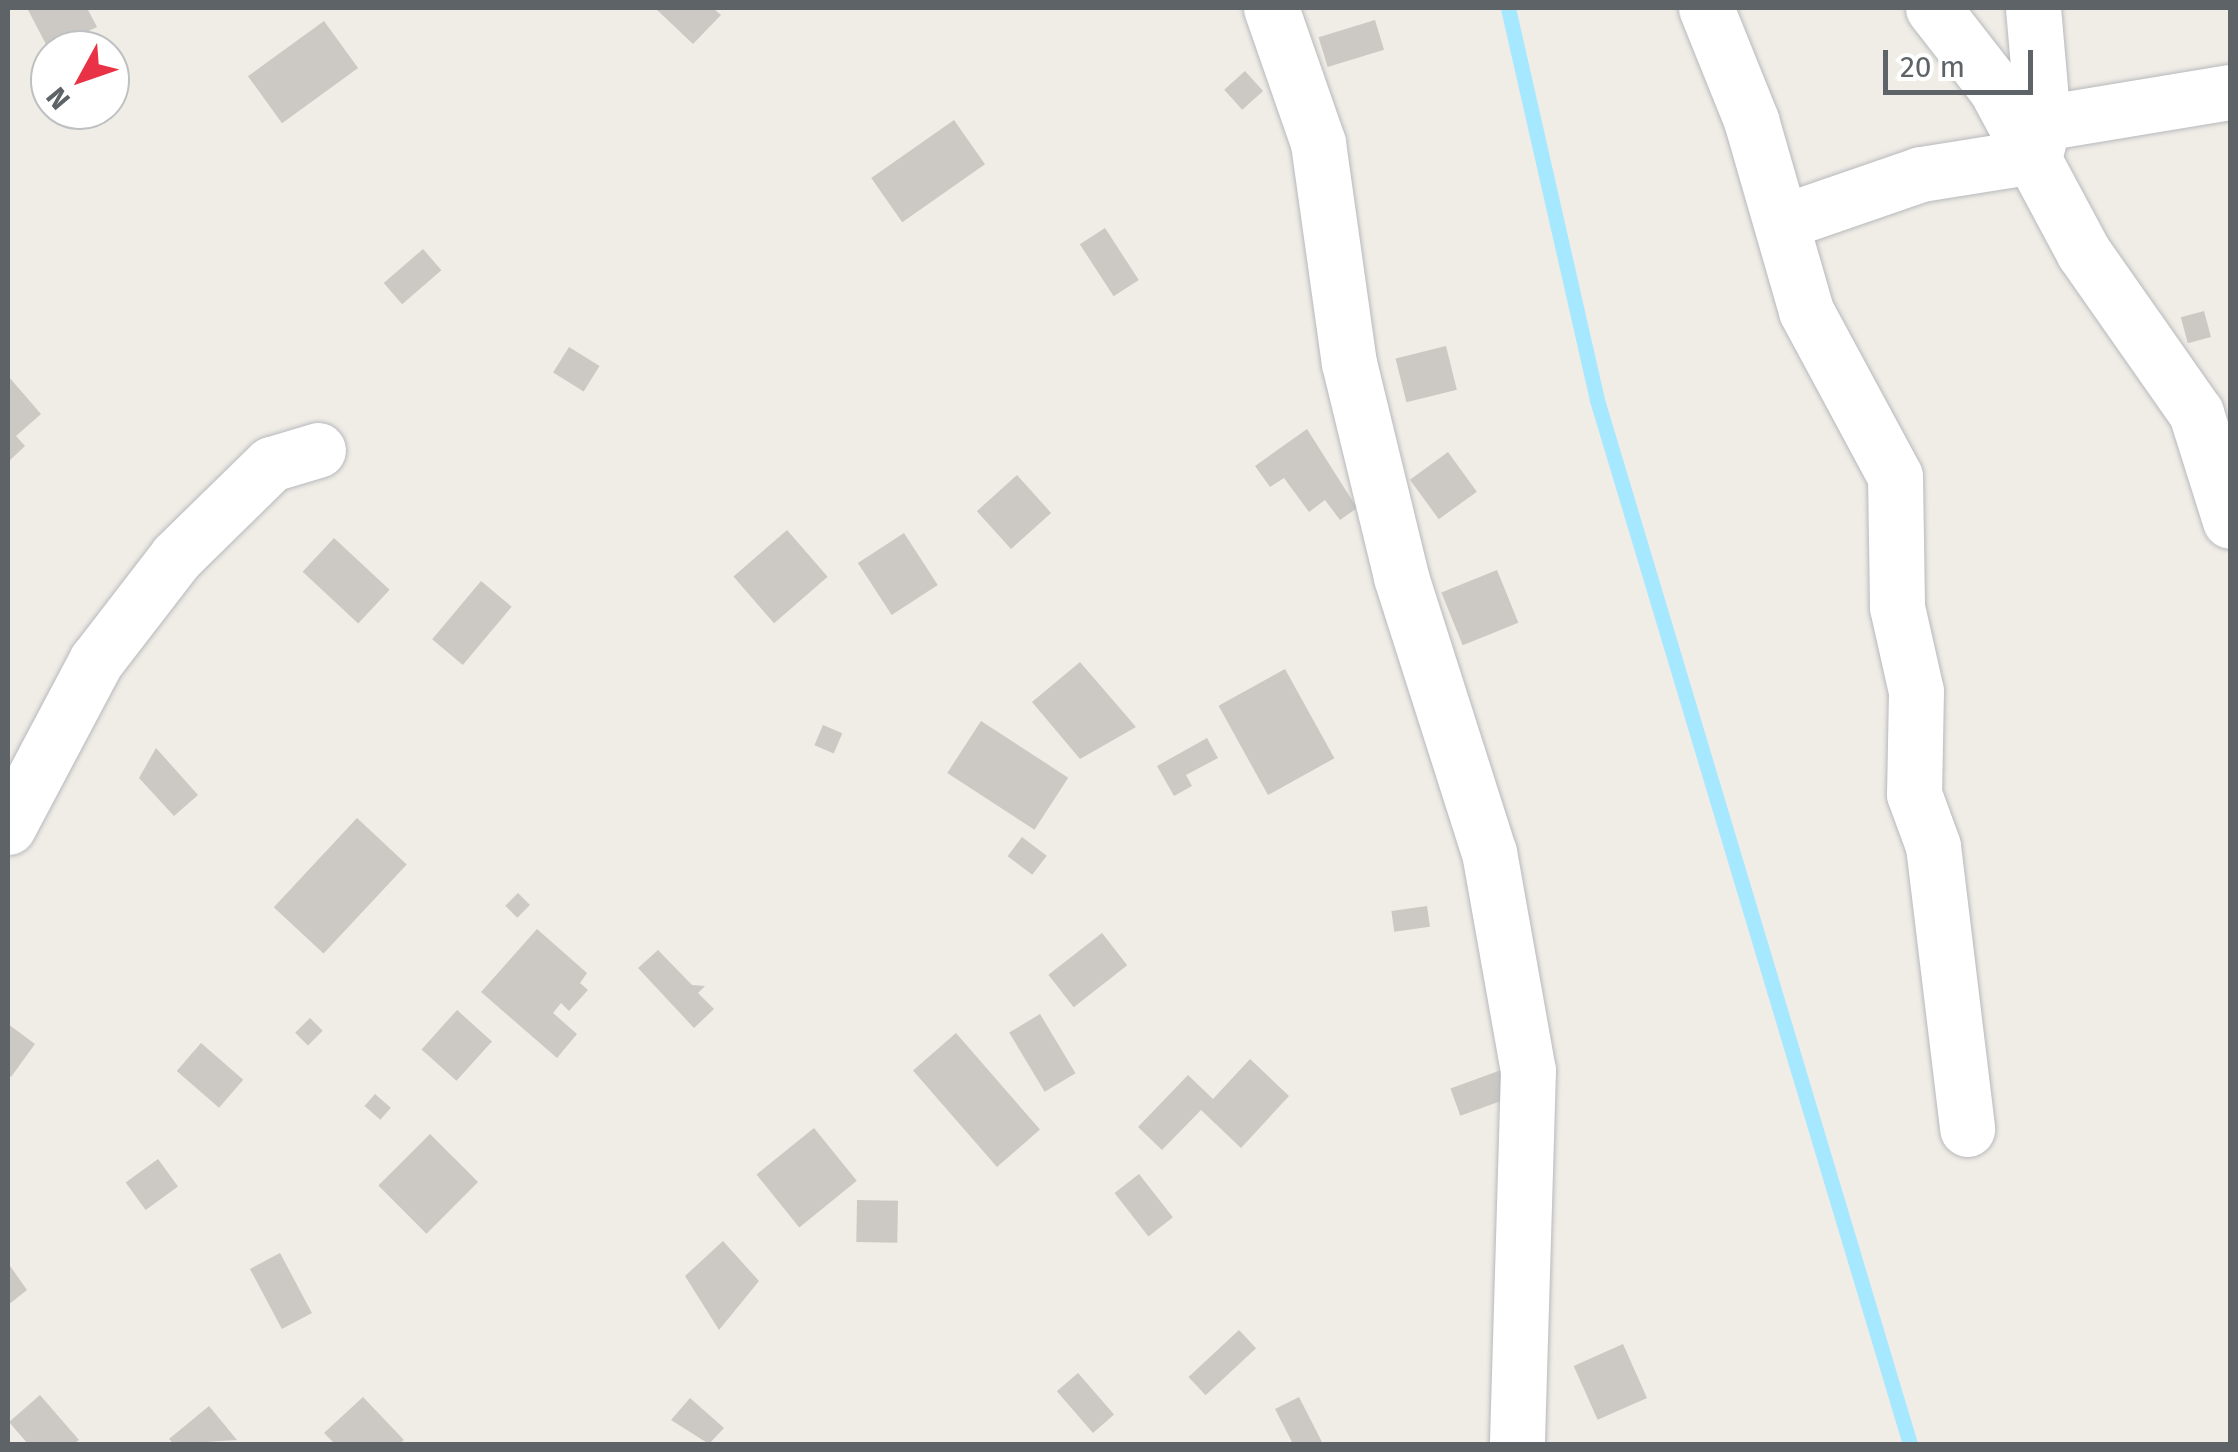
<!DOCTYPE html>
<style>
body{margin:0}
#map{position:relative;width:2238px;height:1452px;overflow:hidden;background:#f0ece6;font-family:"Fira Sans",sans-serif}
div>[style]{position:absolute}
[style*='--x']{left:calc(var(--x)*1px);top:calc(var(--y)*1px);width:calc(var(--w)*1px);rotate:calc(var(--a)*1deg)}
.stream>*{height:15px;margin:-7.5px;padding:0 7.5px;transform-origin:7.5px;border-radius:7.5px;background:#a6e8ff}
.building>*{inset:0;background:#ccc9c5;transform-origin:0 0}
.roads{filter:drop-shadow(0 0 2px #b6b9bc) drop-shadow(0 0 2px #b6b9bc)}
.minor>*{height:55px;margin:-27.5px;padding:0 27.5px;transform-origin:27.5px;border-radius:27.5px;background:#fff}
span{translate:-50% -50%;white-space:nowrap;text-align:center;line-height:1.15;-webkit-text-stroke:8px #fff;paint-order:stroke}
.frame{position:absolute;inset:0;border:10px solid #5d6366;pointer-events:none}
.north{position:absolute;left:30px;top:30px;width:100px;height:100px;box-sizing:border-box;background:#fff;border:2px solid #bec1c2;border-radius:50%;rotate:230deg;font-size:28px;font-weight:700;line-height:40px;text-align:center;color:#5d6366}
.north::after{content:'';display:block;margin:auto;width:35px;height:45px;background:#e93245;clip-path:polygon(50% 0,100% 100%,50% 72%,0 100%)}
.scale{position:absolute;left:1883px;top:50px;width:150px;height:45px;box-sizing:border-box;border:5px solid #5d6366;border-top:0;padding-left:12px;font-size:30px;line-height:35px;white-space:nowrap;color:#5d6366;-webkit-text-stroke:8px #fff;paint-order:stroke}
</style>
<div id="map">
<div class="stream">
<div style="--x:1508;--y:8;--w:402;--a:77.2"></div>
<div style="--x:1597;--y:400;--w:1090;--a:73.31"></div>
</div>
<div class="building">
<div style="clip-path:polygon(27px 8px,87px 8px,97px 27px,49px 50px)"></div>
<div style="clip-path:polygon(655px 8px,713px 8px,721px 15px,693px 44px)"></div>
<div style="left:1375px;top:20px;width:31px;height:59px;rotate:73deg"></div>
<div style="left:324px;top:21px;width:58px;height:94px;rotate:54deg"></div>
<div style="left:1245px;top:71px;width:27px;height:28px;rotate:48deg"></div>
<div style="left:954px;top:120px;width:54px;height:101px;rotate:55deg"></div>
<div style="left:1105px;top:228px;width:62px;height:30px;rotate:57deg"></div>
<div style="left:423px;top:249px;width:28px;height:52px;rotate:49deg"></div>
<div style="left:2204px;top:311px;width:27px;height:24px;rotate:75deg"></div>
<div style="left:1446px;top:346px;width:45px;height:52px;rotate:76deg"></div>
<div style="left:569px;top:347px;width:36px;height:30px;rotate:32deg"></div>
<div style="clip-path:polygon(8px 376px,41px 414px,16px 436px,25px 446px,8px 462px)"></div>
<div style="clip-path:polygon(1307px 429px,1357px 508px,1340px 520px,1325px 500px,1309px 512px,1284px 478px,1270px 487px,1255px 466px)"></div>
<div style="left:1448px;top:452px;width:49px;height:47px;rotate:54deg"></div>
<div style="left:1017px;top:475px;width:51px;height:54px;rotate:48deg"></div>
<div style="left:787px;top:530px;width:62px;height:71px;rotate:49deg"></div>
<div style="left:904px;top:533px;width:62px;height:55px;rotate:57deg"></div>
<div style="left:334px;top:538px;width:76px;height:46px;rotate:43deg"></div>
<div style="left:1497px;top:570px;width:57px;height:60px;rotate:68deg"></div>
<div style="left:481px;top:581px;width:40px;height:76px;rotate:40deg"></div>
<div style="clip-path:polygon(1080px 662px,1136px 727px,1080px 759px,1032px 702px)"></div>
<div style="left:1285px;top:669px;width:102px;height:76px;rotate:61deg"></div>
<div style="left:981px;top:721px;width:104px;height:62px;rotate:33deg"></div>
<div style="left:823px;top:725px;width:21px;height:22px;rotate:23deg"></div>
<div style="clip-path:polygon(1207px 738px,1218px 758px,1186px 775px,1192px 786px,1174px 796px,1157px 766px)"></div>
<div style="clip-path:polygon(156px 748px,198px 795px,174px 816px,139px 778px)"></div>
<div style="left:357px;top:818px;width:68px;height:122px;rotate:43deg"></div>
<div style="left:1022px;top:837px;width:31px;height:24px;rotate:37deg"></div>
<div style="left:518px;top:893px;width:17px;height:18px;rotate:45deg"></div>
<div style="left:1427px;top:906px;width:21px;height:36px;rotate:82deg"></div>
<div style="clip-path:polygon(537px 929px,587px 973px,580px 983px,588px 990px,569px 1011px,561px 1003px,553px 1013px,577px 1034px,557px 1058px,481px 992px)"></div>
<div style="left:1102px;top:933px;width:41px;height:68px;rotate:52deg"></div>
<div style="clip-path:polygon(658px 950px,692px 985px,705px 986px,698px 993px,714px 1009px,694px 1028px,638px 968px)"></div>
<div style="left:457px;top:1010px;width:47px;height:53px;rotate:42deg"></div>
<div style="left:1040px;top:1014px;width:69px;height:36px;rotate:59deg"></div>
<div style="left:310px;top:1018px;width:18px;height:21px;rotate:45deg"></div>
<div style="clip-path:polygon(8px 1024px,35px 1044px,11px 1077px,8px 1074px)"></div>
<div style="left:956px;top:1033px;width:128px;height:57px;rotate:49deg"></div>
<div style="left:201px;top:1043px;width:56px;height:37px;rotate:41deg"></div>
<div style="clip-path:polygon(1250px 1059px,1289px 1096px,1241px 1148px,1201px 1110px,1162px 1150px,1138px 1127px,1188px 1075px,1213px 1099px)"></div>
<div style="left:1504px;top:1069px;width:29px;height:57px;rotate:70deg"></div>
<div style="left:375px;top:1094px;width:21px;height:16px;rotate:41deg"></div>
<div style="left:814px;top:1128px;width:68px;height:74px;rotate:51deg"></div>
<div style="left:430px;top:1134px;width:68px;height:73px;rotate:45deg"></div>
<div style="left:158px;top:1159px;width:34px;height:40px;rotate:54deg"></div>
<div style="left:1139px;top:1174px;width:55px;height:31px;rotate:52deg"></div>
<div style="left:857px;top:1200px;width:41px;height:42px;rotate:1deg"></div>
<div style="clip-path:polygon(723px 1241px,759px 1281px,719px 1330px,685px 1276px)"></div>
<div style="left:280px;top:1253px;width:68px;height:34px;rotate:62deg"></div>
<div style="clip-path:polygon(8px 1263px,27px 1290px,8px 1305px)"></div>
<div style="left:1239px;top:1330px;width:25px;height:69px;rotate:47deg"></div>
<div style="left:1623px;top:1344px;width:59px;height:54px;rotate:66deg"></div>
<div style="left:1078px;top:1373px;width:55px;height:28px;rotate:49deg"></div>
<div style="clip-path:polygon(40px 1395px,79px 1440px,73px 1444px,28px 1444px,9px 1422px)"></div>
<div style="clip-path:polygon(363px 1397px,404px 1440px,399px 1444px,335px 1444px,324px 1433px)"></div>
<div style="clip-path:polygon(1299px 1397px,1323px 1444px,1293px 1444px,1275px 1409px)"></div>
<div style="clip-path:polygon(690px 1398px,724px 1428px,709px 1444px,671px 1420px)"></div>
<div style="clip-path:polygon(209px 1406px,237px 1440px,174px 1444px,169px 1439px)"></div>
</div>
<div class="roads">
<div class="minor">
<div style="--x:1271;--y:8;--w:143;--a:70.8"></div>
<div style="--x:1318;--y:143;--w:222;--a:82"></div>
<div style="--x:1349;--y:363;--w:220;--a:76.3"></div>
<div style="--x:1401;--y:577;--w:289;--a:72.3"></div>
<div style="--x:1489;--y:852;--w:221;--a:79.9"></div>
<div style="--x:1528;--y:1070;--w:374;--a:91.7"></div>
<div style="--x:1706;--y:8;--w:121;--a:68.1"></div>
<div style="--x:1751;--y:120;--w:199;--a:73.9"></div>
<div style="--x:1806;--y:311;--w:187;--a:61.7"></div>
<div style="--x:1895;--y:476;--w:131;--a:89.1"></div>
<div style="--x:1897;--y:607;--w:86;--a:77.3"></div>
<div style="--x:1916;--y:691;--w:103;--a:91.1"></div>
<div style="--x:1914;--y:794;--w:55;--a:69.9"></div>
<div style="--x:1933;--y:846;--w:285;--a:83.1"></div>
<div style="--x:1933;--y:8;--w:103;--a:52.1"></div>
<div style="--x:1996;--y:89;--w:186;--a:61.8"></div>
<div style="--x:2084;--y:253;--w:195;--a:55"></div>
<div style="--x:2196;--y:413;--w:113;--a:72.5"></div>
<div style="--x:2033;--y:8;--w:115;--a:85"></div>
<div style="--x:2043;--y:123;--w:34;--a:104"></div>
<div style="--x:2043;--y:123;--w:190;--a:-9.4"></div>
<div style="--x:1782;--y:222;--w:147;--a:-19.1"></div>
<div style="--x:1921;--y:174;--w:115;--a:-9"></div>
<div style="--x:8;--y:827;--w:188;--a:-62.1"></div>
<div style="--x:96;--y:661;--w:131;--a:-52.4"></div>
<div style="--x:176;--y:557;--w:133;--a:-44.4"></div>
<div style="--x:271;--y:464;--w:49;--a:-16.6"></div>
</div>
</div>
<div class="frame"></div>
<div class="north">N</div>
<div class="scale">20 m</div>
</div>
